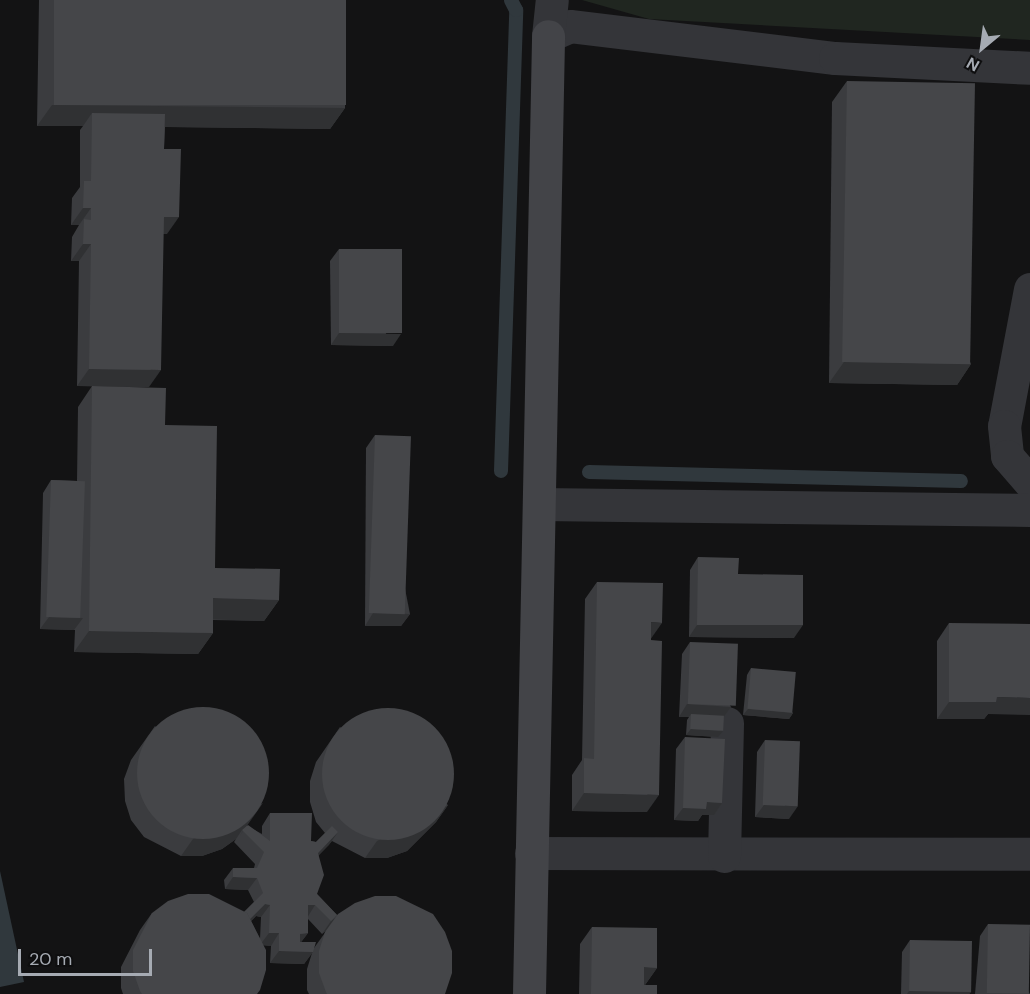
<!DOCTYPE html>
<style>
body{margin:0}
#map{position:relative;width:1030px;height:994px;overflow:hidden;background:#131314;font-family:"DM Sans",sans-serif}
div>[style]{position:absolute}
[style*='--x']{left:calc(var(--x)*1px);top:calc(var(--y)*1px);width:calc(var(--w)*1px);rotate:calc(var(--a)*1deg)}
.green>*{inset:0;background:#202620}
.water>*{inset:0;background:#30383d}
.stream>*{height:14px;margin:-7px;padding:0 7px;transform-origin:7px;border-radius:7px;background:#30383d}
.street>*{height:33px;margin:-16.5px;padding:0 16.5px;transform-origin:16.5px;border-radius:16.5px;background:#343539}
.secondary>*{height:33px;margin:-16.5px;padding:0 16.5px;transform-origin:16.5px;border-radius:16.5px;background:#434448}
.wall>*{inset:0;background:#3b3c3f}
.shaded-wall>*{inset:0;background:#303133}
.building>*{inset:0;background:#454649;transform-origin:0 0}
.round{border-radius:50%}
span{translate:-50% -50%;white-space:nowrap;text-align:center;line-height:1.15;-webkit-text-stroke:5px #0e0e0f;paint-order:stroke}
.north{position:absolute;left:952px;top:18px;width:60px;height:60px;-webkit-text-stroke:4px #0e0e0f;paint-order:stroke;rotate:209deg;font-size:16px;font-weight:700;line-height:24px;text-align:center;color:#a6abb3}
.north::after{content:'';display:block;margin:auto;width:21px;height:27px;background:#a6abb3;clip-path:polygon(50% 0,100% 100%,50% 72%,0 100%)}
.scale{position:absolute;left:18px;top:949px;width:134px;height:27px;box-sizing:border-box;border:3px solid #a6abb3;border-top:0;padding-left:8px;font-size:18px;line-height:21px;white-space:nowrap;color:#a6abb3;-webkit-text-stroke:4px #0e0e0f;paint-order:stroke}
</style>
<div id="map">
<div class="green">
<div style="clip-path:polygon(582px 0,1030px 0,1030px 40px,649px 19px)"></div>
</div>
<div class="water">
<div style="clip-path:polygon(0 871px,24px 982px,0 987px)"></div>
</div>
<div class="stream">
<div style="--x:501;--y:471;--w:461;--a:-88.1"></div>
<div style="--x:516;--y:10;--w:11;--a:-117"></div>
<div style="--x:589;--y:472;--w:372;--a:1.4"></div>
</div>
<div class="street">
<div style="--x:548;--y:36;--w:24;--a:-24"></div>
<div style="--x:570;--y:26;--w:267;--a:6.9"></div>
<div style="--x:835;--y:58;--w:195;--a:2.9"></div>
<div style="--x:548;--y:36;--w:36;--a:-84"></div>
<div style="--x:1030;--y:289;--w:139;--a:100.7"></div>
<div style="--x:1004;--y:426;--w:30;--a:84"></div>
<div style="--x:1007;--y:456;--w:35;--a:49"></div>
<div style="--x:540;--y:504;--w:490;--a:0.7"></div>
<div style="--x:531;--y:853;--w:499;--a:0.1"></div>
<div style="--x:724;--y:856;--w:133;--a:-88.7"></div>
</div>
<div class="secondary">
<div style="--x:529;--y:994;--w:958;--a:-88.86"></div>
</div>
<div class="wall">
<div style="clip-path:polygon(39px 0,346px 0,345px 108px,330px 129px,165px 127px,164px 149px,167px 234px,163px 234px,149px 387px,77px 386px,79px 261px,71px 261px,72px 237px,79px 225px,71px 225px,72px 198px,80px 187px,80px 130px,83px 126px,37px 126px)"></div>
<div style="clip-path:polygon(847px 81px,971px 364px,957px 385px,829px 383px,832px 102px)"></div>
<div style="clip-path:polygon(339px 249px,393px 346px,331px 345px,330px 261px)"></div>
<div style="clip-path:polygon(92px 386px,165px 425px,215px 568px,279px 600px,264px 621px,213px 620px,213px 633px,198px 654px,74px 652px,75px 630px,40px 629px,43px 493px,51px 480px,77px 481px,78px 407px)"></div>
<div style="clip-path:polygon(375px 435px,410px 614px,401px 626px,365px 626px,366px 448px)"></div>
<div style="clip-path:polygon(698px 557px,738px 574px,794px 638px,689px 637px,690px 570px)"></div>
<div style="clip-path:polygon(597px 582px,651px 639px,647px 812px,572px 811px,572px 775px,582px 760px,585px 599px)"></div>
<div style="clip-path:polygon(949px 623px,988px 714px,984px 719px,937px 719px,937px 641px)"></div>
<div style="clip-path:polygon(690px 642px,731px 707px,723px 717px,718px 737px,686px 735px,687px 720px,689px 717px,679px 717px,682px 654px)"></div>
<div style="clip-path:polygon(751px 668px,793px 713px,789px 719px,743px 715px,747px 675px)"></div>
<div style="clip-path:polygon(evenodd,155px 726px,247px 826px,262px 834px,262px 826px,270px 813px,311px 841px,316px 842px,325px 833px,316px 822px,310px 802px,310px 781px,316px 762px,340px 727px,448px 805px,436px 822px,407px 851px,387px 858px,365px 858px,332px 841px,318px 856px,317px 894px,337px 915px,445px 994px,309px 994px,307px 990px,307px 969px,312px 953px,304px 964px,270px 963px,271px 946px,263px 945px,257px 994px,123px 994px,121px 988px,121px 967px,140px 930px,152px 913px,244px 912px,254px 902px,248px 890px,225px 889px,224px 880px,233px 868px,254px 868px,255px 864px,234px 842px,236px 839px,222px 849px,202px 856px,181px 856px,144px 837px,131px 820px,125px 801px,124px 779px,131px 760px,155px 726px,256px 916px,261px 917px,260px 939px,251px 921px,256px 916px,155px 726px,308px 919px,322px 934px,327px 930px,314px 948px,301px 942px,308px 933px,308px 919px)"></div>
<div style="clip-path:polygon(685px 737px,722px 803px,714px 815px,702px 815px,698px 821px,674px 820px,676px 749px)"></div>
<div style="clip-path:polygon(765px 740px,789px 819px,755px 817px,757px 752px)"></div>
<div style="clip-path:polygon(988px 924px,1030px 994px,975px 994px,980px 936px)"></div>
<div style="clip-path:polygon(592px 927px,657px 968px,645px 985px,657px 994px,579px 994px,580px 944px)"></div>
<div style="clip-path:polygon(910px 940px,971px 992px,969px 994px,901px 994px,902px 952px)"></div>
</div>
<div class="shaded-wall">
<div style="clip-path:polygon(52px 105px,345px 108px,330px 129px,92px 126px,92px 113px,83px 126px,37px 126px)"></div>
<div style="clip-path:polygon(83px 208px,91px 208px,79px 225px,71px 225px)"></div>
<div style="clip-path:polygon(164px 217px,179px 217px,167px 234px,152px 234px)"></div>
<div style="clip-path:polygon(83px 244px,91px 244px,79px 261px,71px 261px)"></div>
<div style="clip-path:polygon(339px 333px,401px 334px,393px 346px,331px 345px)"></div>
<div style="clip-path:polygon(844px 362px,971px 364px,957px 385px,829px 383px)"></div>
<div style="clip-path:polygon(89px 369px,161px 370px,149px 387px,77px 386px)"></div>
<div style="clip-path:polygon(213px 598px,279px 600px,264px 621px,198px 619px)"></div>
<div style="clip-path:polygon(373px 613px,410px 614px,401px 626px,365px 626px)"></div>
<div style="clip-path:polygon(49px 617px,83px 618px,74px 630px,40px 629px)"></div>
<div style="clip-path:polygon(651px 622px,662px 623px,650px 640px)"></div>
<div style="clip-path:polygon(697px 625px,803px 625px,794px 638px,689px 637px)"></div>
<div style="clip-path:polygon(89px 631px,213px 633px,198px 654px,74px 652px)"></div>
<div style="clip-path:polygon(997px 697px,1030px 698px,1030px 715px,988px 714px,984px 719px,937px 719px,949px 702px)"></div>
<div style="clip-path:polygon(687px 704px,731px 707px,722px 719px,691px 714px,689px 717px,679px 717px)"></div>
<div style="clip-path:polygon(748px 709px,793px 713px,789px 719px,743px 715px)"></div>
<div style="clip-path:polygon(691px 729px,723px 731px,718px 737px,686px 735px)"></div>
<div style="clip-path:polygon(584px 793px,659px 795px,647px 812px,572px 811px)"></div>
<div style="clip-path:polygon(707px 802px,722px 803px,714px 815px,702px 815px,698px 821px,674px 820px,683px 808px)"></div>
<div style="clip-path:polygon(263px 803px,239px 837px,243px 831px,242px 830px,236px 839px,222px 849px,202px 856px,181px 856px,193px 839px)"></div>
<div style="clip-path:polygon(448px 805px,436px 822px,407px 851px,387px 858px,365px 858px,377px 841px)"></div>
<div style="clip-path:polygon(764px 805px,798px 806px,789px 819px,755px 817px)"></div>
<div style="clip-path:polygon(338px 832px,329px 845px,309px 865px,318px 853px)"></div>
<div style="clip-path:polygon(233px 877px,257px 878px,248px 890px,225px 889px)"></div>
<div style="clip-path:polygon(265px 904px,270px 905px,261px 917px,256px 916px,242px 931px,250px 919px)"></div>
<div style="clip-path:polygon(308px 905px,315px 905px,307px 918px)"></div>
<div style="clip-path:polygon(338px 916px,329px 928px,322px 934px,331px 921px)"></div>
<div style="clip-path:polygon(269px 933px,279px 933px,271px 946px,260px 945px)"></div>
<div style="clip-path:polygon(308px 933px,299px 945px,300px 934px)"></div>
<div style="clip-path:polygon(279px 951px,313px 952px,304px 964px,270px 963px)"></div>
<div style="clip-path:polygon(644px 967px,657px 968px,645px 985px,632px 984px)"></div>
<div style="clip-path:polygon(909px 991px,971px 992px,969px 994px,907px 994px)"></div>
</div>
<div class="building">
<div style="left:54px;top:0;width:292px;height:105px"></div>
<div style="left:847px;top:81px;width:128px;height:281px;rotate:1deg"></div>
<div style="clip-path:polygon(92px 113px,165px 114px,164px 149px,181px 149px,179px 217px,164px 217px,161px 370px,89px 369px,91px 244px,83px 244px,84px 219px,91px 220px,91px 208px,83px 208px,84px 181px,91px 181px)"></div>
<div style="left:339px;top:249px;width:63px;height:84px"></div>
<div style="clip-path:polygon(92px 386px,166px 388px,165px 425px,217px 426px,215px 568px,280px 569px,279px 600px,213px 598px,213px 633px,89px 631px)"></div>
<div style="left:375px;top:435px;width:36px;height:178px;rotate:2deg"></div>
<div style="left:51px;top:480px;width:34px;height:137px;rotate:2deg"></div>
<div style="clip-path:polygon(698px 557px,739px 558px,738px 574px,803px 575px,803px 625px,697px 625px)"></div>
<div style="clip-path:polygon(597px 582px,663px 583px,662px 623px,651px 622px,651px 640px,662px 641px,659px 795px,584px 793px,584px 758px,594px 759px)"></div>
<div style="clip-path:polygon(949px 623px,1030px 624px,1030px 698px,997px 697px,996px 702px,949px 702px)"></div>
<div style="left:690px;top:642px;width:48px;height:62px;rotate:2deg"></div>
<div style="left:751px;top:668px;width:45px;height:41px;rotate:5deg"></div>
<div class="round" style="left:137px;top:707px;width:132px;height:132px"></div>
<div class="round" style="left:322px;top:708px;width:132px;height:132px"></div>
<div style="left:691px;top:714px;width:33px;height:15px;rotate:3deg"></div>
<div style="clip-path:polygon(685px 737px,725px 739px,722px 803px,707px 802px,706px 809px,683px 808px)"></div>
<div style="left:765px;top:740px;width:35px;height:65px;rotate:2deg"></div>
<div style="clip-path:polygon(270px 813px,312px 813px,311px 841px,316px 842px,332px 826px,338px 832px,318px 853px,324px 875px,317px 894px,337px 915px,331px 921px,315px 905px,308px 905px,308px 933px,300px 934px,300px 942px,316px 942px,313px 952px,279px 951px,279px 933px,269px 933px,270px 905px,265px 904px,250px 919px,247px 913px,244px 912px,263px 893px,257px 878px,233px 877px,233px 868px,257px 868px,264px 852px,242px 830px,248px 825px,270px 841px)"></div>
<div style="clip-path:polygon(188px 894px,209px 894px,247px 913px,266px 950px,266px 970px,260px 990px,257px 994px,142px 994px,140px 991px,133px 971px,133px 950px,152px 913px,168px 901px)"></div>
<div style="clip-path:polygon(375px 896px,396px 896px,433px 914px,445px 932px,452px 951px,452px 973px,445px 994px,327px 994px,326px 992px,319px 973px,319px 951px,325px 932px,338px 914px,355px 903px)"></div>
<div style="left:988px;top:924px;width:42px;height:69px;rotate:1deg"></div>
<div style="clip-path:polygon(592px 927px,657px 928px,657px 968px,644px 967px,644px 985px,657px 985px,657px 994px,591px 994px)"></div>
<div style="left:910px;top:940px;width:62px;height:51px;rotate:1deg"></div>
</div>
<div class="north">N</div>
<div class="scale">20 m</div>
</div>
